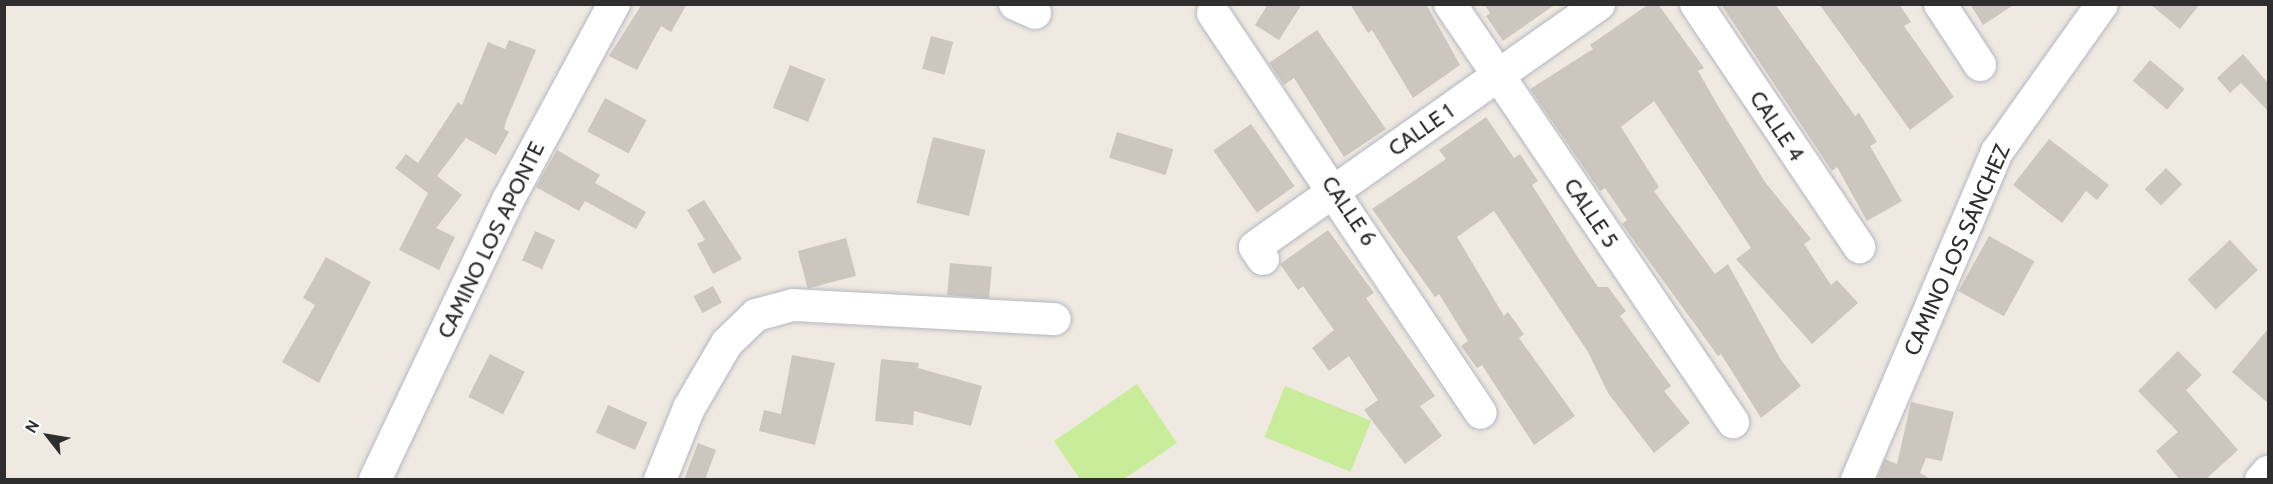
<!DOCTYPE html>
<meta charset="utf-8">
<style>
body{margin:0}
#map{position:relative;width:2273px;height:484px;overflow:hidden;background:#efe9e1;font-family:Cabin,sans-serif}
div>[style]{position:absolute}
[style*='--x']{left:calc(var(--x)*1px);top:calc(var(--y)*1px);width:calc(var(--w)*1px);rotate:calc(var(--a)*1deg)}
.pitch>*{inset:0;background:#c9ec9a;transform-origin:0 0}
.building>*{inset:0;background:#cbc7bf;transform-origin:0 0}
.roads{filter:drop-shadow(0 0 2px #b4b7c1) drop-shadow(0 0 2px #b4b7c1)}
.minor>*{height:32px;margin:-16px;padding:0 16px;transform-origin:16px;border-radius:16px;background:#fff}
span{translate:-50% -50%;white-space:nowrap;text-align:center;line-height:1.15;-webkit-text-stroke:6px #fff;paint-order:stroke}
.street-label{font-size:22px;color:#2e2e2e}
.frame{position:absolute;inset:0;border:6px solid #2e2e2e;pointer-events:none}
.north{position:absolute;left:18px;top:406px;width:60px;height:60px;-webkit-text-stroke:4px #fff;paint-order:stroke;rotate:301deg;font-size:16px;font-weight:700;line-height:24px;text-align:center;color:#2e2e2e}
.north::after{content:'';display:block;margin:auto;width:21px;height:27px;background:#2e2e2e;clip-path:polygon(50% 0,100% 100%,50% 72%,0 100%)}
</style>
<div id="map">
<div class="pitch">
<div style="clip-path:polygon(1137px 384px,1177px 443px,1124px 479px,1080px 479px,1054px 441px)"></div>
<div style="left:1285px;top:386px;width:93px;height:55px;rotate:22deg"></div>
</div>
<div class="building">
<div style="clip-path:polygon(642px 4px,687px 4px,671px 32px,661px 26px,637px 70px,609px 56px)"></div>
<div style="clip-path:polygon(1268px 4px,1302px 4px,1279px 40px,1255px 25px)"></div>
<div style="clip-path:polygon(1350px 4px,1426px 4px,1460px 65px,1413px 98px,1372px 30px,1368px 33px)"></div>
<div style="clip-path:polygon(1484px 4px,1556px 4px,1503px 41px,1486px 16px,1490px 13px)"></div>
<div style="clip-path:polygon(1649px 4px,1658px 4px,1704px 68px,1698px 71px,1717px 104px,1765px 182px,1811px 239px,1804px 244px,1831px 285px,1837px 280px,1858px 303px,1812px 344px,1736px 259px,1751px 248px,1654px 101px,1621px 127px,1659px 187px,1654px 191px,1715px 274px,1728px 264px,1781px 360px,1801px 386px,1761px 418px,1721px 354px,1718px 356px,1622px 224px,1627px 220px,1605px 188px,1600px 191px,1530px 89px,1593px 49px,1590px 45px)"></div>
<div style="clip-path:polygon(1721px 4px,1775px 4px,1855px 116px,1859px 113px,1877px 142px,1870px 146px,1902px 201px,1867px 221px,1837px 167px,1832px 171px)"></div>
<div style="clip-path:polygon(1819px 4px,1899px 4px,1911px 22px,1904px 26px,1954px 97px,1910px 130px)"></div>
<div style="clip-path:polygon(1970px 4px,2015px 4px,1983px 25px)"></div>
<div style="clip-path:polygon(2150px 4px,2200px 4px,2180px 29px)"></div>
<div style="clip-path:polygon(1317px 30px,1386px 129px,1344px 157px,1294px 78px,1284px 85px,1269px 63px)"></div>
<div style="left:931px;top:36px;width:23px;height:34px;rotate:15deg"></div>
<div style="clip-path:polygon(509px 40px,536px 50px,506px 121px,504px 129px,509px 132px,496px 155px,466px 138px,437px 176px,462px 195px,436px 228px,455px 237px,439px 270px,399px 250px,428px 193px,395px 168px,406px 154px,418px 163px,458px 102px,462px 105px,488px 42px,505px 49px)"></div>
<div style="clip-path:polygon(2243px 54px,2268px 83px,2268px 111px,2241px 83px,2230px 93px,2217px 78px)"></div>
<div style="left:2150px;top:60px;width:45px;height:27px;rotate:40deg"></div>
<div style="left:790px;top:65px;width:38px;height:46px;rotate:22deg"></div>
<div style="left:605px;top:98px;width:47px;height:38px;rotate:28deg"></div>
<div style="clip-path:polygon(1486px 117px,1514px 158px,1520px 154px,1538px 181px,1532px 185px,1577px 256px,1598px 287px,1608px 287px,1626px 311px,1620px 316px,1671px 386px,1664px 391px,1690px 423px,1654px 453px,1608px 393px,1588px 352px,1494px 211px,1457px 237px,1504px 316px,1508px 312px,1524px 334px,1519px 338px,1575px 416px,1534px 445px,1482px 365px,1477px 368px,1461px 346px,1468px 341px,1439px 294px,1435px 297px,1372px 209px,1446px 159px,1439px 150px)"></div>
<div style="left:1251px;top:124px;width:76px;height:46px;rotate:55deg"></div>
<div style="left:1117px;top:132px;width:59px;height:27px;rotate:17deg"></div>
<div style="left:933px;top:137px;width:54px;height:68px;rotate:14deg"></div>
<div style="clip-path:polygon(2049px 139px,2109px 185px,2097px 200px,2086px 191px,2062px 223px,2013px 185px)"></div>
<div style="clip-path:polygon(557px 150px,600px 175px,595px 183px,646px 212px,636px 229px,585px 201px,579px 211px,536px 187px)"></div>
<div style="left:2166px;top:168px;width:23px;height:30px;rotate:45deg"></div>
<div style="clip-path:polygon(704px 200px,742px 259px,713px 274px,697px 244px,705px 240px,687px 210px)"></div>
<div style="clip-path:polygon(1328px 230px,1374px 293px,1366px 298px,1435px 396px,1420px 406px,1442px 436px,1405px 464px,1364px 410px,1378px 400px,1349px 356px,1329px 371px,1312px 348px,1334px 330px,1303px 286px,1298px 290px,1280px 264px)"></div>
<div style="left:535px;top:231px;width:22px;height:32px;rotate:24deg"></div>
<div style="left:1989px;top:236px;width:52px;height:63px;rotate:29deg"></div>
<div style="left:846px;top:238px;width:39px;height:50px;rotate:75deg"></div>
<div style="left:2230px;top:240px;width:41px;height:58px;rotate:47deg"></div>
<div style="clip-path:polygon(326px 257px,371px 282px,319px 383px,282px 362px,315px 305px,303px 298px)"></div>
<div style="left:950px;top:263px;width:42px;height:32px;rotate:5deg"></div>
<div style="left:713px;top:286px;width:19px;height:22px;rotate:62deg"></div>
<div style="clip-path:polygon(2268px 329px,2268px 403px,2232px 372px)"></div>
<div style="clip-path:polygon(2178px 351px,2202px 375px,2186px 390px,2238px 450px,2205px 480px,2180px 480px,2156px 451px,2178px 432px,2138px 391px)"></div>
<div style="left:490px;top:354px;width:39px;height:48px;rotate:27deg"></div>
<div style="clip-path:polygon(792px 355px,835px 363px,815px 445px,759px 431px,764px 410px,781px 414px)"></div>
<div style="clip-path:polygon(881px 359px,919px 363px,918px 368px,982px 386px,971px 426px,914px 411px,913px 425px,875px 421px)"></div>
<div style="clip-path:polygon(1911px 402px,1954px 412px,1942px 461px,1926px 458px,1920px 473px,1933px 480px,1877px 480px,1885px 459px,1897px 464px)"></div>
<div style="left:608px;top:405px;width:43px;height:30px;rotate:24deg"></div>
<div style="clip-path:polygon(698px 443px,716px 450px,705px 480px,684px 480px)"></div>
</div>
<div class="roads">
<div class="minor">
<div style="--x:1015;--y:4;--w:22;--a:24"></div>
<div style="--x:1450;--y:4;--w:505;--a:55.9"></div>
<div style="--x:1696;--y:4;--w:293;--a:56.1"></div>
<div style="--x:1940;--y:4;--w:73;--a:56.7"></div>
<div style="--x:1213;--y:13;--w:481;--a:56.2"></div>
<div style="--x:1263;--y:259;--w:14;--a:-124"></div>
<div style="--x:1255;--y:247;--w:421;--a:-35.2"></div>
<div style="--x:375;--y:480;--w:310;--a:-64.6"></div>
<div style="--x:508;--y:200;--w:223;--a:-61.6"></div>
<div style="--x:660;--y:480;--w:78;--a:-68.1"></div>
<div style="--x:689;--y:408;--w:75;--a:-59.7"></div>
<div style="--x:727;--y:343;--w:40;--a:-44"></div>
<div style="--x:756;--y:315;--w:38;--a:-15"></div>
<div style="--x:793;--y:305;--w:262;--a:3.1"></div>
<div style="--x:1857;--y:480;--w:357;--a:-66.9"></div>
<div style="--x:1997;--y:152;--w:181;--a:-54.6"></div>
<div style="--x:2261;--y:480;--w:11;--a:-49"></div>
</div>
</div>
<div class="street-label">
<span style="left:1777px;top:126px;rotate:56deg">CALLE 4</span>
<span style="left:1421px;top:130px;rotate:-35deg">CALLE 1</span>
<span style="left:1349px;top:211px;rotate:56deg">CALLE 6</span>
<span style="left:1591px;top:213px;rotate:56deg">CALLE 5</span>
<span style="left:491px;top:240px;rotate:-64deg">CAMINO LOS APONTE</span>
<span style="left:1957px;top:250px;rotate:-66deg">CAMINO LOS SÁNCHEZ</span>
</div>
<div class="frame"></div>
<div class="north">N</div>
</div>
